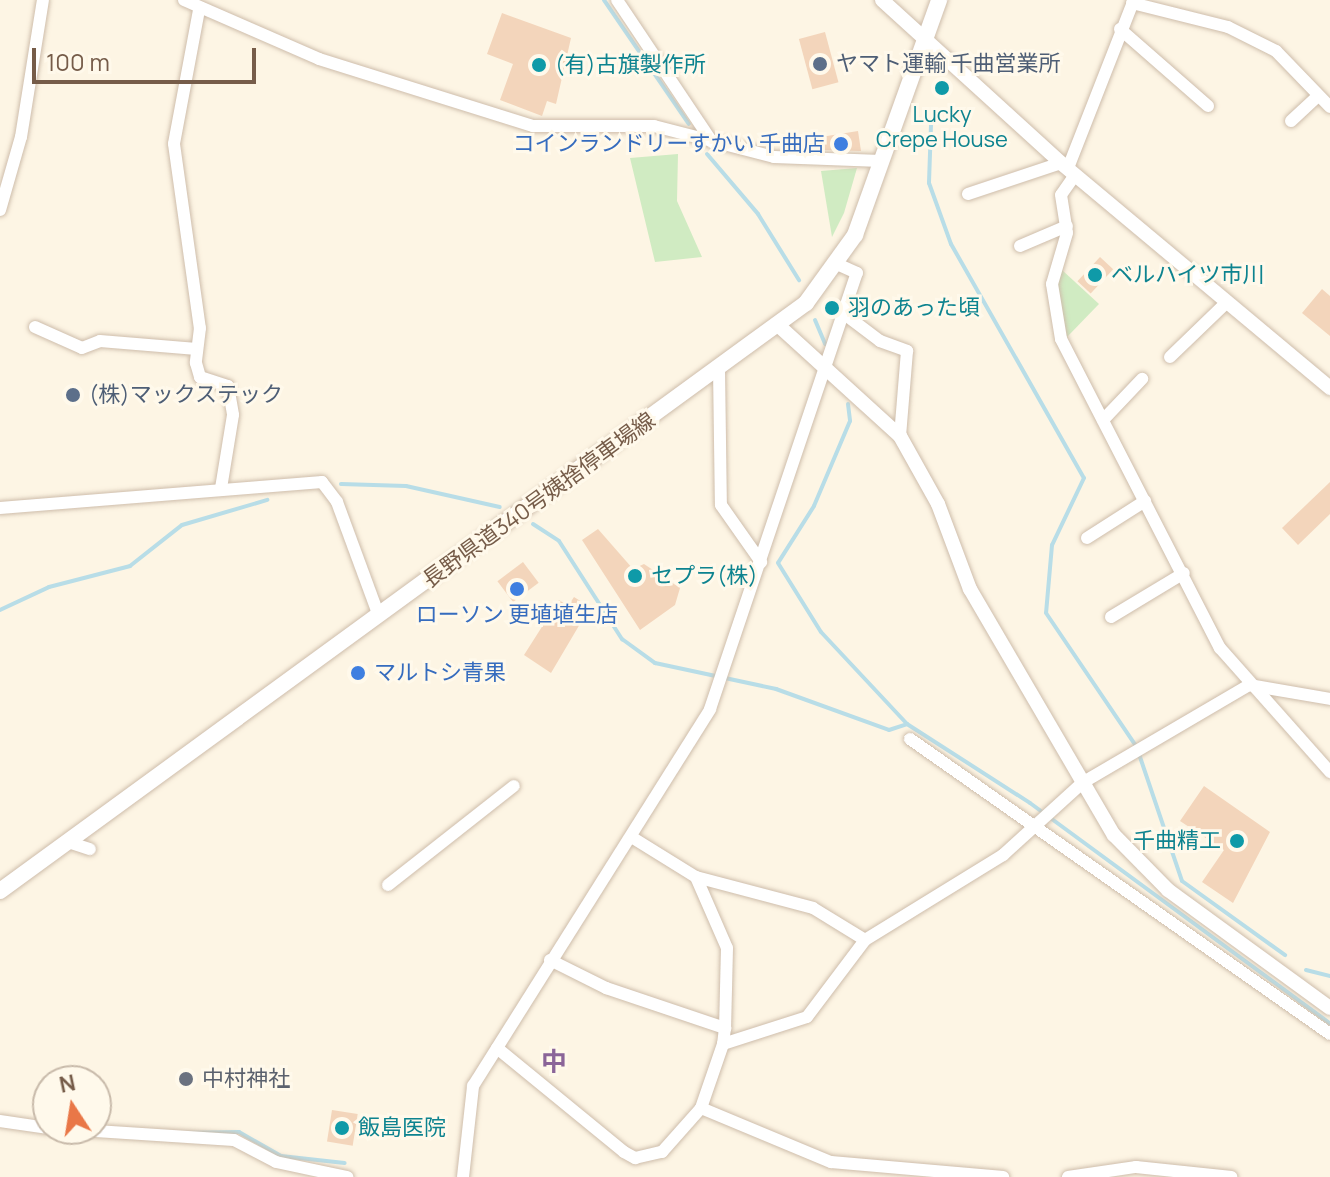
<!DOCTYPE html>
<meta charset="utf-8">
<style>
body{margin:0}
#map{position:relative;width:1330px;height:1177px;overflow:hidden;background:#fdf5e4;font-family:Manrope,"Noto Sans JP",sans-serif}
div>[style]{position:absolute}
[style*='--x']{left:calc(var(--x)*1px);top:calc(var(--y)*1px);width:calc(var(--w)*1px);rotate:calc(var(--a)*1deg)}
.green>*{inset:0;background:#d0ebc2}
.stream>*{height:4px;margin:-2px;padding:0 2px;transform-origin:2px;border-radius:2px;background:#b8dde7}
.building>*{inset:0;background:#f3d5bb;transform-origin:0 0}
.roads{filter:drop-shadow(0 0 2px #cebdab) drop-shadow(0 0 2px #cebdab)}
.minor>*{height:12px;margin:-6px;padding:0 6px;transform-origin:6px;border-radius:6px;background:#fff}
.tertiary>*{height:14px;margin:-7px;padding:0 7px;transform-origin:7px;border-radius:7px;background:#fff}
.secondary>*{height:16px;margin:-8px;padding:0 8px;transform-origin:8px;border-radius:8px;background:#fff}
.dots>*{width:22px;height:22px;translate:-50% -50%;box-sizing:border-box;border:4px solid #fff9eb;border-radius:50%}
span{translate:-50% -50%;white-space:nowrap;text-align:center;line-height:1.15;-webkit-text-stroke:6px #fff9eb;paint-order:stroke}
.service-label{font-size:22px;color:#4e5e75}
.left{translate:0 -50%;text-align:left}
.culture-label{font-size:22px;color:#0d838f}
.right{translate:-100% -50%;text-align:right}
.shop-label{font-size:22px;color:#366cbe}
.street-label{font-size:22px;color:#765c49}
.worship-label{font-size:22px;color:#5b616d}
.quarter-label{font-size:26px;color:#8b6599;font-weight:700}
.north{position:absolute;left:32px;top:1065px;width:80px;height:80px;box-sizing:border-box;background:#fff9eb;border:2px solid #c8baaa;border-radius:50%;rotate:348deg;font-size:22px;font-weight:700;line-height:32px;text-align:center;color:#765c49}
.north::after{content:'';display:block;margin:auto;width:28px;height:36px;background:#e97747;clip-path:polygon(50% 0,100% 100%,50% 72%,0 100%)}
.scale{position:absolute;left:32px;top:48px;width:224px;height:36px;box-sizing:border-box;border:4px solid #765c49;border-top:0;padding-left:10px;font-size:24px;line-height:28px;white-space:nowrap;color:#765c49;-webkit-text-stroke:6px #fff9eb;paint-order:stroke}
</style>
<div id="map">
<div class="green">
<div style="clip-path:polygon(678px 154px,677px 201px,702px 257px,655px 262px,630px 158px)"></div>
<div style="clip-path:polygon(857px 168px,844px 213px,832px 237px,821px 171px)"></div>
<div style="clip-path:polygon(1062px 270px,1099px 304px,1067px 337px,1058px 286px)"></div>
</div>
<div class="stream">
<div style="--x:604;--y:0;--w:150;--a:55.6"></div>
<div style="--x:931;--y:125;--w:58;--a:92"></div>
<div style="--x:929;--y:183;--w:65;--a:70.2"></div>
<div style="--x:951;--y:244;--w:269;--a:60.4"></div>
<div style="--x:1084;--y:478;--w:74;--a:115.5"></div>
<div style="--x:1052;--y:545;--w:68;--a:95"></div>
<div style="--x:1046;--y:613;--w:161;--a:55.9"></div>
<div style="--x:707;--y:154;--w:79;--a:49.6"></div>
<div style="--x:758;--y:214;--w:78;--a:58.2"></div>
<div style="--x:815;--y:320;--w:26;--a:67"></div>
<div style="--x:848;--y:404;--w:17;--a:83"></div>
<div style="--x:850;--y:421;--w:92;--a:113"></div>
<div style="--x:814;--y:506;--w:67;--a:122.3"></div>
<div style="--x:778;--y:563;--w:81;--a:58.1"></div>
<div style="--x:821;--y:632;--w:126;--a:46.9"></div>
<div style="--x:907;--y:724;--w:146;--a:32.7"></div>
<div style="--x:1030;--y:803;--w:372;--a:36.3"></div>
<div style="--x:341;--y:484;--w:65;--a:1.8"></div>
<div style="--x:406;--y:486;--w:96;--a:12.6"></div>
<div style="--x:533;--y:524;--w:31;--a:33"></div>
<div style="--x:559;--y:541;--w:117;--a:57.3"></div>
<div style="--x:622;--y:639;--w:41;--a:36"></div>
<div style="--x:655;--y:663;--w:124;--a:12.1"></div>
<div style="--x:776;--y:689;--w:120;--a:19.9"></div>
<div style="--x:889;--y:730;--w:19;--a:-18"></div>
<div style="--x:0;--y:610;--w:54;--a:-25.1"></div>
<div style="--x:49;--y:587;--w:84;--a:-14.5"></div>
<div style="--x:130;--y:566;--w:66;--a:-38.3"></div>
<div style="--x:182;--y:525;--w:89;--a:-16.4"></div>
<div style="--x:1139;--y:754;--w:134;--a:71.3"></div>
<div style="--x:1182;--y:881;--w:127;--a:35.7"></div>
<div style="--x:1306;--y:970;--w:25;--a:14"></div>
<div style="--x:176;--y:1133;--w:63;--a:-0.9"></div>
<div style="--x:239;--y:1132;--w:48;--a:29.7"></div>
<div style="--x:281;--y:1156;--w:64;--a:6.2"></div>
</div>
<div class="building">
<div style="clip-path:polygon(502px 13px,571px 38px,556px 104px,547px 101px,542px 116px,500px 100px,513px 64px,487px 54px)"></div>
<div style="left:825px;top:32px;width:52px;height:27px;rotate:75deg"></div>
<div style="clip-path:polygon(858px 131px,861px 151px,823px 150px,821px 137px)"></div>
<div style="left:1100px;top:257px;width:18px;height:33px;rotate:43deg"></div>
<div style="clip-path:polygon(1322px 289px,1330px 296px,1330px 336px,1302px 313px)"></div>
<div style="clip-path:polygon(1330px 482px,1330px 514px,1298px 545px,1282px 528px)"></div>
<div style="clip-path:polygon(598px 529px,633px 569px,644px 564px,680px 588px,675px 605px,640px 630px,582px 540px)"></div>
<div style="left:523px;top:562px;width:26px;height:32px;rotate:53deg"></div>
<div style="clip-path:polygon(574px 597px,590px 607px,551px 673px,524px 655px,559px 600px,568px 606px)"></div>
<div style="clip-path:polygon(1204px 786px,1270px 832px,1233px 903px,1202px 882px,1224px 850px,1180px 821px)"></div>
<div style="left:332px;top:1110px;width:26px;height:32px;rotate:9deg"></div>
</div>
<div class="roads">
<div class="minor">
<div style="--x:184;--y:0;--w:147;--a:23.6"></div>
<div style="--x:319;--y:59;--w:224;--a:17.4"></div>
<div style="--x:533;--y:126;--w:121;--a:0"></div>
<div style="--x:654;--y:126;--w:124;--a:14.5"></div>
<div style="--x:774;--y:157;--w:107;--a:2.1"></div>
<div style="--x:617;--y:0;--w:171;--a:56.2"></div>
<div style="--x:1132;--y:3;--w:99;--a:14"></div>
<div style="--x:1228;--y:27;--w:54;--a:26.6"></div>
<div style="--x:1276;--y:51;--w:78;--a:46"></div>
<div style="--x:199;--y:10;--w:136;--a:100.6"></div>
<div style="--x:174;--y:144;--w:186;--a:82"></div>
<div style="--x:200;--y:328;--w:35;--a:97"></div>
<div style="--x:196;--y:363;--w:15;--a:74"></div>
<div style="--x:200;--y:377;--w:29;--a:18"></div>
<div style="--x:228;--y:386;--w:29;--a:80"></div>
<div style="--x:233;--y:415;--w:74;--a:99.3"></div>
<div style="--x:1120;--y:29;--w:117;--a:41.2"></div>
<div style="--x:1291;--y:121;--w:37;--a:-43"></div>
<div style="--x:1068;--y:168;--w:180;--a:-68.6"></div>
<div style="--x:1075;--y:175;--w:24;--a:125"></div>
<div style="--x:1061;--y:195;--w:38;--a:81"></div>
<div style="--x:1067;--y:233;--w:53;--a:106.4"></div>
<div style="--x:1052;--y:284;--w:56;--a:80.7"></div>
<div style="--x:1061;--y:339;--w:348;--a:62.8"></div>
<div style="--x:1220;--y:648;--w:166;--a:48.4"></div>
<div style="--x:968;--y:194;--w:98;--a:-18.4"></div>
<div style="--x:0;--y:210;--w:76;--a:-74"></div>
<div style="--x:21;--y:137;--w:139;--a:-80.9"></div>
<div style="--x:1020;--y:246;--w:51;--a:-23.1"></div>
<div style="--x:843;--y:313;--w:46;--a:37.1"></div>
<div style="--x:880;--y:341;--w:29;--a:20"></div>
<div style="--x:907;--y:351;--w:85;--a:94.7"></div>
<div style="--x:35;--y:327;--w:51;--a:24.1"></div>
<div style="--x:82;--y:348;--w:19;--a:-21"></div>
<div style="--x:100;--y:341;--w:97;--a:4.7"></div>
<div style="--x:1170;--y:357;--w:78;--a:-44"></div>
<div style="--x:719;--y:369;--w:136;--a:89.2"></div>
<div style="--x:721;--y:505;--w:70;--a:54.9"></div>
<div style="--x:1103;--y:420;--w:57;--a:-46.4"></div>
<div style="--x:0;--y:508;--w:323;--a:-4.6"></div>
<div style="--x:322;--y:482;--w:25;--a:53"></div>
<div style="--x:337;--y:502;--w:121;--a:69.8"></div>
<div style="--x:1087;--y:538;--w:69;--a:-32.5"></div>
<div style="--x:1111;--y:617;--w:85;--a:-31.1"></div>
<div style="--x:910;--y:739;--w:513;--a:35.08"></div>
<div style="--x:633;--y:838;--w:74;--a:31.8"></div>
<div style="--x:696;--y:877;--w:121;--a:14.8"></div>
<div style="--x:813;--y:908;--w:61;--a:31.6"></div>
<div style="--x:68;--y:842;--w:23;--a:18"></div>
<div style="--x:696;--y:877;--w:77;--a:66.4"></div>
<div style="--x:727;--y:948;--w:80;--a:91.4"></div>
<div style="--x:388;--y:885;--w:160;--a:-38.2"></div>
<div style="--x:550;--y:960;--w:63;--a:26.6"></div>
<div style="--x:606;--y:988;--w:126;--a:18.6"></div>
<div style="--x:725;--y:1028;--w:16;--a:97"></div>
<div style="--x:497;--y:1048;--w:164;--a:39.3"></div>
<div style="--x:624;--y:1152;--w:13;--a:29"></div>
<div style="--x:635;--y:1158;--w:28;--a:-13"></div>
<div style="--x:662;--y:1152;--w:59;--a:-48.4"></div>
<div style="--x:701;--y:1108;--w:68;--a:-71"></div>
<div style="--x:723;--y:1044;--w:88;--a:-17.8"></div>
<div style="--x:807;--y:1017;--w:96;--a:-53"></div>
<div style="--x:865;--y:940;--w:162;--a:-31.6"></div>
<div style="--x:1003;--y:855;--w:107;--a:-42.3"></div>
<div style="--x:1082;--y:783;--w:194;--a:-30.4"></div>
<div style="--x:1249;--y:685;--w:82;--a:9.8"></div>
<div style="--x:701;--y:1108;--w:141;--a:22.6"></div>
<div style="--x:831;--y:1162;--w:173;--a:5"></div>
<div style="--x:0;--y:1121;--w:49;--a:8.3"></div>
<div style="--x:65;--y:1129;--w:169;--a:3.7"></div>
<div style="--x:234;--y:1140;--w:47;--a:27.6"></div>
<div style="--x:276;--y:1162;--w:73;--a:11.9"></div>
<div style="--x:463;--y:1177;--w:92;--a:-83.7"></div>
<div style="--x:473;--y:1086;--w:445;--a:-57.8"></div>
<div style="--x:710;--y:709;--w:460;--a:-71.4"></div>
<div style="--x:857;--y:273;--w:22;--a:-156"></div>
<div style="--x:1068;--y:1177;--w:69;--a:-8.4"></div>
<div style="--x:1136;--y:1167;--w:96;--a:6"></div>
</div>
<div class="tertiary">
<div style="--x:882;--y:0;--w:242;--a:42.3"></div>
<div style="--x:1061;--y:163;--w:351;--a:39.9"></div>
<div style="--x:779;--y:326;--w:164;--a:42.3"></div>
<div style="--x:900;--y:436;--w:78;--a:60.8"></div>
<div style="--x:938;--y:504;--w:91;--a:69.4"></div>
<div style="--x:970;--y:589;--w:285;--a:59.7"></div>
<div style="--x:1114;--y:835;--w:77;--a:45.5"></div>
<div style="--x:1168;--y:890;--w:200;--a:36.1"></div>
</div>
<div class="secondary">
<div style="--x:0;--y:891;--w:998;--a:-36.11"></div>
<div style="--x:806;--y:303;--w:84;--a:-54.2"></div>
<div style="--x:855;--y:235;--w:250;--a:-70.3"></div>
</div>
</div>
<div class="dots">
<div style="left:820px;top:64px;background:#5c6f8a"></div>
<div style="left:539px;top:65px;background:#0f9aa8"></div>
<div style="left:942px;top:88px;background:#0f9aa8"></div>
<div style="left:841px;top:144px;background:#3f7fe0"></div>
<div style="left:1095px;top:275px;background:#0f9aa8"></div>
<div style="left:832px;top:308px;background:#0f9aa8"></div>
<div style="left:73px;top:395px;background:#5c6f8a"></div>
<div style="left:635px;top:576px;background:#0f9aa8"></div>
<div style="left:517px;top:589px;background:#3f7fe0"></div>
<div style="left:358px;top:673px;background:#3f7fe0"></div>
<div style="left:1237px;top:841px;background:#0f9aa8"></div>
<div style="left:186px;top:1079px;background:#6b7280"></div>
<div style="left:342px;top:1128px;background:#0f9aa8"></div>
</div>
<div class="service-label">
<span class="left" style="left:836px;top:64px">ヤマト運輸 千曲営業所</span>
<span class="left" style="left:89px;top:395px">(株)マックステック</span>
</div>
<div class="culture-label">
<span class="left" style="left:555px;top:65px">(有)古旗製作所</span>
<span style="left:942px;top:127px">Lucky<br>Crepe House</span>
<span class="left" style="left:1111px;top:275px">ベルハイツ市川</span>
<span class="left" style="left:848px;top:308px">羽のあった頃</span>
<span class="left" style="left:651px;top:576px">セプラ(株)</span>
<span class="right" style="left:1221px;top:841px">千曲精工</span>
<span class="left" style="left:358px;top:1128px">飯島医院</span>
</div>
<div class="shop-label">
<span class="right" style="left:825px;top:144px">コインランドリーすかい 千曲店</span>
<span style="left:517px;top:615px">ローソン 更埴埴生店</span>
<span class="left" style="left:374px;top:673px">マルトシ青果</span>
</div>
<div class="street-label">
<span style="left:539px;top:500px;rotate:-36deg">長野県道340号姨捨停車場線</span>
</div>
<div class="worship-label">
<span class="left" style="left:202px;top:1079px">中村神社</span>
</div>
<div class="quarter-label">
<span style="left:554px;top:1062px">中</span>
</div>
<div class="north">N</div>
<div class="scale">100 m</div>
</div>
